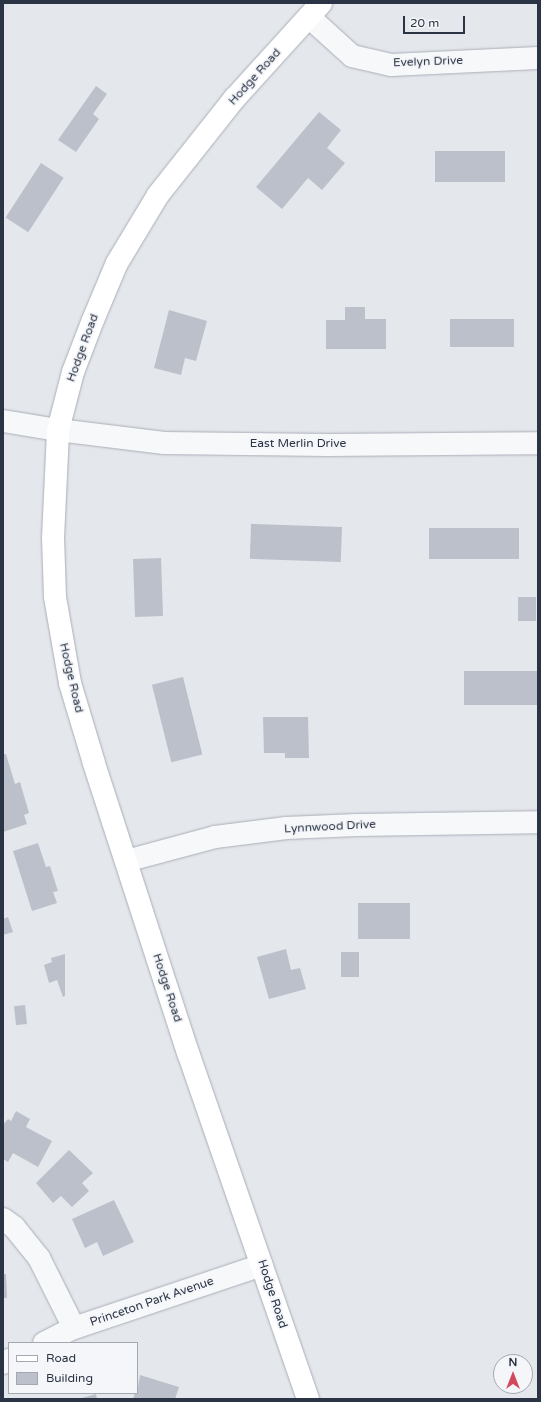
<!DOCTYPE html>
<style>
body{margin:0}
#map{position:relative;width:541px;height:1402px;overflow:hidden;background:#e4e7ec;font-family:"Varela Round",sans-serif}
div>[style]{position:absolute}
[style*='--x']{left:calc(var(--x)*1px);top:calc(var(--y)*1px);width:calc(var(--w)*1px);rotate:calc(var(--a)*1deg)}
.building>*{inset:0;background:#bbc0ca;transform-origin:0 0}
.roads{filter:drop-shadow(0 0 1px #a9aeb7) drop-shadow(0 0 1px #a9aeb7)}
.minor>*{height:22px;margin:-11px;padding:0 11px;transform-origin:11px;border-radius:11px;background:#f7f8fa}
.major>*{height:22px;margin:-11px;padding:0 11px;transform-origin:11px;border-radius:11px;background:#fff}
span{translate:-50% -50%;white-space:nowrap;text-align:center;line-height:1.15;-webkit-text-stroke:4px #f4f6f9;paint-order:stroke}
.street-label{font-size:12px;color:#2b3445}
.frame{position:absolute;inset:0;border:4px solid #2b3445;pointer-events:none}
.legend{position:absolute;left:8px;top:1342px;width:130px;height:52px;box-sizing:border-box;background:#f4f6f9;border:1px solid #a4a8b1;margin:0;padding:5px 7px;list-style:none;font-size:12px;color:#2b3445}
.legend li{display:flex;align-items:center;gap:8px;height:20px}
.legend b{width:20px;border:1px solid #a4a8b1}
.north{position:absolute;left:493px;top:1354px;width:40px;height:40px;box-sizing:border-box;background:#f4f6f9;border:1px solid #a4a8b1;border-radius:50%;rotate:0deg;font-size:11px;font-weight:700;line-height:16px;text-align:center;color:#2b3445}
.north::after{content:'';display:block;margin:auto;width:14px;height:18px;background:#d1495b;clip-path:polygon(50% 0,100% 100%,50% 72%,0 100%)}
.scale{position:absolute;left:403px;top:16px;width:62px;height:18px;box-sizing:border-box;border:2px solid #2b3445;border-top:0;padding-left:5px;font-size:12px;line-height:14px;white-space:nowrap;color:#2b3445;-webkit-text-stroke:3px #f4f6f9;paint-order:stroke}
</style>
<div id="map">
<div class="building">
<div style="clip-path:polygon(96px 86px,107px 94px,93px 114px,99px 119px,76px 152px,58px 140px)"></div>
<div style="clip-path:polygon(319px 112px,341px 130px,327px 148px,345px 163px,322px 190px,308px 178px,282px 209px,256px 187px)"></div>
<div style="left:435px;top:151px;width:70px;height:31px"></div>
<div style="left:41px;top:163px;width:27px;height:65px;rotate:33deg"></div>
<div style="clip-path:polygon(345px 307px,365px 307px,365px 319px,386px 319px,386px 349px,326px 349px,326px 320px,345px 320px)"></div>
<div style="clip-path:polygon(169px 310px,207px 321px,196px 361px,185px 358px,181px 375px,154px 368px)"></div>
<div style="left:450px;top:319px;width:64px;height:28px"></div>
<div style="left:342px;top:527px;width:35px;height:91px;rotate:92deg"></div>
<div style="left:429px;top:528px;width:90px;height:31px"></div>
<div style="left:161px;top:558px;width:58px;height:28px;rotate:88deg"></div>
<div style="left:518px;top:597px;width:18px;height:24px"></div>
<div style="left:464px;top:671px;width:74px;height:34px"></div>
<div style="left:183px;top:677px;width:80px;height:32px;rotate:76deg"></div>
<div style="clip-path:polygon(263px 717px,308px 717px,309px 758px,285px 758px,285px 753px,264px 753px)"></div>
<div style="clip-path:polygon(3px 754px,6px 754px,15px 784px,20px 782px,29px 813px,24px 815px,27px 824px,3px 832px)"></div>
<div style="clip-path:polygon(38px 843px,46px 867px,50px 866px,58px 891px,53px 892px,57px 903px,32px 911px,13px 851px)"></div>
<div style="left:358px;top:903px;width:52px;height:36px"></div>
<div style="clip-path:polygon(8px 917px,13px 932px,3px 935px,3px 919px)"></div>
<div style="clip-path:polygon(286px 949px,291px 970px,300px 968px,306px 989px,269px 999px,257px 957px)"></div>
<div style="left:341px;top:952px;width:18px;height:25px"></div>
<div style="clip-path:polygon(65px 954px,65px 996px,63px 997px,57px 980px,49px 983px,44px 965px,52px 962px,51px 958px)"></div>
<div style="left:25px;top:1005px;width:19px;height:11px;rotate:84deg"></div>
<div style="clip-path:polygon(16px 1111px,30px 1119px,26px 1127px,52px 1141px,38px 1167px,13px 1153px,8px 1162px,3px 1159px,3px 1125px,8px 1119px,11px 1121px)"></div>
<div style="clip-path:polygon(69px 1150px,93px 1173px,82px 1183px,89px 1191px,72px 1207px,61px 1196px,53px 1203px,36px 1183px)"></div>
<div style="clip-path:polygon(114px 1200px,134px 1242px,103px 1256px,97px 1242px,85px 1248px,72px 1219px)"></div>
<div style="clip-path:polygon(3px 1274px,6px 1274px,7px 1298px,3px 1298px)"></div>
<div style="clip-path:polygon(140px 1375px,179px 1387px,175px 1399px,133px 1399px,135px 1393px,137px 1393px)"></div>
<div style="clip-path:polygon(96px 1394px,97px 1399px,78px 1399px)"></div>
</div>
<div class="roads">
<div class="minor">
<div style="--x:309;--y:17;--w:58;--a:42.2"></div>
<div style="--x:352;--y:56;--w:40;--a:13"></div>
<div style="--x:391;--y:65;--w:147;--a:-2.7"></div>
<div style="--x:3;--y:421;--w:56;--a:9.3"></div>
<div style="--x:58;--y:430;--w:107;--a:7"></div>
<div style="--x:164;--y:443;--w:163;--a:0.7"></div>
<div style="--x:327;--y:445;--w:211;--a:-0.5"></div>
<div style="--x:126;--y:861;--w:92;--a:-15.1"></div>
<div style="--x:215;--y:837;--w:72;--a:-7.2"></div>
<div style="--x:286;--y:828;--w:71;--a:-2.4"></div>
<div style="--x:357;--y:825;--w:181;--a:-0.9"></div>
<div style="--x:3;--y:1219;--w:14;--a:36"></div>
<div style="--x:14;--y:1227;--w:40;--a:51"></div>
<div style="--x:39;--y:1258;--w:78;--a:63.4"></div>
<div style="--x:44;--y:1343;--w:34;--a:-27"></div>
<div style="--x:74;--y:1328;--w:198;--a:-18.5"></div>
<div style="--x:3;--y:1363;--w:7;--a:-27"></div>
</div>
<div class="major">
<div style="--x:308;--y:1399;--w:366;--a:-109.1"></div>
<div style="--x:188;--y:1053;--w:305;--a:-108"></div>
<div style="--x:94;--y:763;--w:84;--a:-106.7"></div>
<div style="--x:70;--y:683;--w:87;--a:-99.9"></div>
<div style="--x:55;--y:597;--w:59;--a:-91.9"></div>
<div style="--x:53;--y:538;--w:108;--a:-87.3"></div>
<div style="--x:58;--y:430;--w:60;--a:-75.5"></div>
<div style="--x:73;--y:372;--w:56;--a:-69"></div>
<div style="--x:93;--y:320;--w:62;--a:-67.2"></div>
<div style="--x:117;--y:263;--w:79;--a:-58.9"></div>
<div style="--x:158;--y:195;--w:124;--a:-51.6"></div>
<div style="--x:235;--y:98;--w:128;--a:-47.8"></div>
</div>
</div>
<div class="street-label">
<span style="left:428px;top:62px;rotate:-2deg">Evelyn Drive</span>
<span style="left:255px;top:77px;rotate:-48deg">Hodge Road</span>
<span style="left:83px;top:348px;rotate:-70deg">Hodge Road</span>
<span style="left:298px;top:444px">East Merlin Drive</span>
<span style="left:71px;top:678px;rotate:77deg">Hodge Road</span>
<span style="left:330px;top:827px;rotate:-3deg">Lynnwood Drive</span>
<span style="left:167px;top:988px;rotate:72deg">Hodge Road</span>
<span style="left:272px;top:1294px;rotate:72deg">Hodge Road</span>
<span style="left:152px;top:1302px;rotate:-19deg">Princeton Park Avenue</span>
</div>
<div class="frame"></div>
<ul class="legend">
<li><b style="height:5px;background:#fff"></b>Road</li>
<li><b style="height:11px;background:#bbc0ca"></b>Building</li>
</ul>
<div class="north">N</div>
<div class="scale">20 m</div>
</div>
